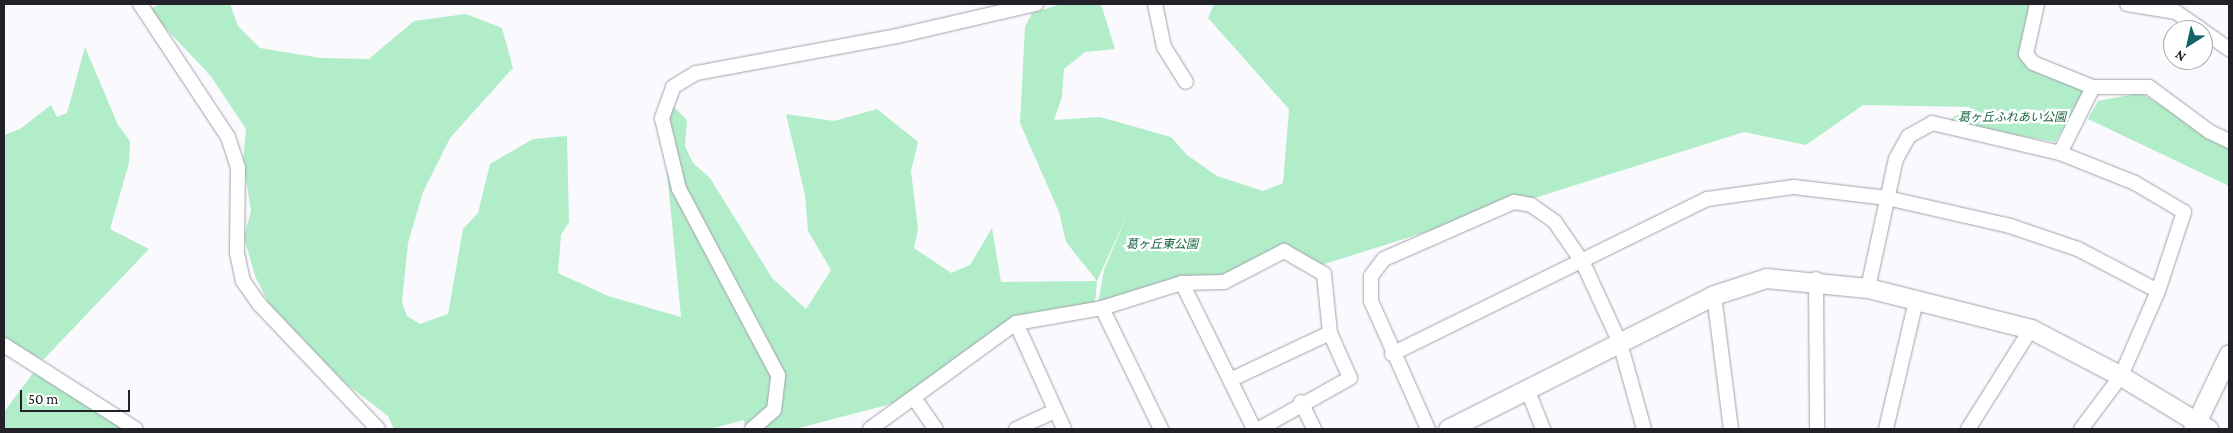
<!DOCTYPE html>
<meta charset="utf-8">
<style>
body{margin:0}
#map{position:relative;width:2233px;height:433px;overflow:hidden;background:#faf9fd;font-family:"Crimson Pro","Noto Sans JP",serif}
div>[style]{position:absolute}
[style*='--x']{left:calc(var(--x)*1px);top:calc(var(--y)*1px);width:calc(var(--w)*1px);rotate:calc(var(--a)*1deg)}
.green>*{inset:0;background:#b1edc9}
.roads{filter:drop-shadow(0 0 1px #a39faf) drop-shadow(0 0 1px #a39faf)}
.street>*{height:14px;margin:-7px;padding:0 7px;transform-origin:7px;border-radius:7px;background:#fff}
.secondary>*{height:19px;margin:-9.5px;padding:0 9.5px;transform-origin:9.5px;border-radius:9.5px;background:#fff}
span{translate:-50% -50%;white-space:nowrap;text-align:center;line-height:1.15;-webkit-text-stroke:5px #fff;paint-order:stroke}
.park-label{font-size:12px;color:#186541;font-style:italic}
.frame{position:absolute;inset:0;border:5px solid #222127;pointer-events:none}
.north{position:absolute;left:2163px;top:20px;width:50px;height:50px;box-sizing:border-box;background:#fff;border:1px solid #a7a6a9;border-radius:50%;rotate:215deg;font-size:14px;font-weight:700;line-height:20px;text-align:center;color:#222127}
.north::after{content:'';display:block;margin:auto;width:18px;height:22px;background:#136369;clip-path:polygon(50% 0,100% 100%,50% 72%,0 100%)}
.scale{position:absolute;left:20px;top:390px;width:110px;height:22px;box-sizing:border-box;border:2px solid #222127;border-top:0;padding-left:6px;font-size:15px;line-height:18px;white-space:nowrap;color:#222127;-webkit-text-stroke:4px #fff;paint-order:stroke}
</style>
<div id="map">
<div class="green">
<div style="clip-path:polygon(160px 4px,230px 4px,238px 26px,260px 48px,321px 58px,369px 59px,414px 21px,466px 14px,502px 28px,513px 68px,450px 138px,423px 192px,408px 243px,402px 302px,407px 316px,420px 324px,448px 314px,463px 229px,478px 213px,490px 164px,533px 139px,567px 136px,569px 222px,561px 235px,558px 273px,608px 296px,681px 317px,665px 151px,672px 105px,687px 120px,685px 146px,693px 163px,710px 178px,772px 278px,806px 309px,831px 270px,808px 231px,805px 195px,786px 114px,834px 121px,877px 109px,918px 142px,911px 171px,918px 229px,914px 248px,951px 273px,970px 265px,992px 228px,1001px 282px,1097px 281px,1066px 242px,1059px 212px,1020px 123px,1025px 27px,1032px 13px,1061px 4px,1101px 4px,1115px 49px,1085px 52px,1064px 69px,1062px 97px,1054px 120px,1100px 117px,1171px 137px,1187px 155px,1217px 176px,1263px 191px,1283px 183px,1289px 109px,1208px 18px,1214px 4px,2030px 4px,2020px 59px,2085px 92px,2055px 142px,1946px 122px,1971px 107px,1863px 105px,1806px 145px,1744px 132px,1318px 266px,1279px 246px,1224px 282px,1166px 288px,1097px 309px,1104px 270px,1127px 215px,1097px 281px,1095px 303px,1011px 321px,914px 398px,795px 429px,745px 429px,744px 420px,710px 429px,394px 429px,388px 416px,319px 363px,272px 310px,255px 276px,244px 237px,251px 211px,243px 160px,246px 129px,210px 75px,148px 10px)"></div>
<div style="clip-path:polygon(85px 47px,118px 125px,130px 141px,129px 163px,110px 229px,149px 249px,43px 360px,4px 339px,4px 135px,20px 129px,51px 105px,57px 117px,67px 113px)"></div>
<div style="clip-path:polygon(2141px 93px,2229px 147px,2229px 186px,2088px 119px,2098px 101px)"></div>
<div style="clip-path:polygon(39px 365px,134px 429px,4px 429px,4px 412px)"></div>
</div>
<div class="roads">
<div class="street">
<div style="--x:140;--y:4;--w:159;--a:56.5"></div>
<div style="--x:228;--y:137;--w:32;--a:72"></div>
<div style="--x:238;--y:167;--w:86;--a:90.7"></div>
<div style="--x:237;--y:253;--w:29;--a:78"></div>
<div style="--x:243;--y:281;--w:29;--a:55"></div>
<div style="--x:260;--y:305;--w:171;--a:46.4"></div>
<div style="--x:1155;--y:4;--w:44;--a:78.2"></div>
<div style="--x:1164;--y:47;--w:41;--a:57.8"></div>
<div style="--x:2037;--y:4;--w:51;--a:102.4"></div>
<div style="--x:2026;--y:54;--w:11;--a:52"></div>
<div style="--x:2033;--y:63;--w:65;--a:21.8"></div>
<div style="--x:2093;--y:87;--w:56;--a:0"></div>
<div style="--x:2149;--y:87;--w:76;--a:36.4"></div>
<div style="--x:2210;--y:132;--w:21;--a:25"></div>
<div style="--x:2127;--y:4;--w:50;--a:9.3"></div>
<div style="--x:2176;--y:12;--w:32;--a:35"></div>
<div style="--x:2203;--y:31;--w:32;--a:35"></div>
<div style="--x:2060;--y:153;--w:74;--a:-63.4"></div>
<div style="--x:1816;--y:279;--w:150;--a:89.6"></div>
<div style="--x:1182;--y:283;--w:163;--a:63.7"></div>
<div style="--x:1868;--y:288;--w:132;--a:-77.8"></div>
<div style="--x:1896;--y:159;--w:26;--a:-61"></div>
<div style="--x:1909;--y:136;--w:26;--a:-29"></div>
<div style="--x:1932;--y:123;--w:131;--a:13.2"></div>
<div style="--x:2060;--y:153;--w:81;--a:21.8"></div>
<div style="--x:2135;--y:183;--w:57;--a:30.6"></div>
<div style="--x:2184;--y:212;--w:83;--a:108.2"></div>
<div style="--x:2158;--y:291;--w:93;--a:113.5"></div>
<div style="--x:2121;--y:376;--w:66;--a:127"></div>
<div style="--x:1714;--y:295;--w:135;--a:82.8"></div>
<div style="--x:1102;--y:308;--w:135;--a:64"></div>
<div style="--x:1016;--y:323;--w:116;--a:65.6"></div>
<div style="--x:4;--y:345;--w:156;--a:32.5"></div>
<div style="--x:1392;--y:354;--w:351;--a:-26.2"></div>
<div style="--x:1707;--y:199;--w:88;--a:-7.9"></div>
<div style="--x:1794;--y:187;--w:94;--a:6.7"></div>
<div style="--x:1887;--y:198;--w:126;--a:12.8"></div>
<div style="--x:2010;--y:226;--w:72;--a:18.7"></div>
<div style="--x:2078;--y:249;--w:90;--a:27.7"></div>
<div style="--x:1230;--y:380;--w:110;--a:-25.2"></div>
<div style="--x:1528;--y:391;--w:41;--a:68.5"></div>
<div style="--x:914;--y:398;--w:38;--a:55"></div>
<div style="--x:1301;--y:402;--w:30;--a:64"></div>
<div style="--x:752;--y:429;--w:29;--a:-41"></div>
<div style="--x:774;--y:410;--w:35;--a:-83"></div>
<div style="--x:778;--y:375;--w:211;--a:-118"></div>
<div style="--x:679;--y:189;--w:73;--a:-103.5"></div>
<div style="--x:662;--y:118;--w:33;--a:-70"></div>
<div style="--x:673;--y:87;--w:27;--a:-31"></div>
<div style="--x:696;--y:73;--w:204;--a:-10.4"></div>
<div style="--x:897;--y:36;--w:143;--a:-13"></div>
<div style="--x:870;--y:429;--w:180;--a:-36"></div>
<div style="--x:1016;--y:323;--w:87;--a:-9.9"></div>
<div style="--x:1102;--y:308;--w:84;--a:-17.4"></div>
<div style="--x:1182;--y:283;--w:42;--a:-1.4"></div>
<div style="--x:1224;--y:282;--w:68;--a:-27.3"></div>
<div style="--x:1284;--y:251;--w:46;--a:29.9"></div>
<div style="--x:1324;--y:274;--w:59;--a:84.2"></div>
<div style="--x:1330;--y:333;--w:49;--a:66"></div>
<div style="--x:1350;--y:378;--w:104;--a:150.7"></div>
<div style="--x:1016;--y:429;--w:43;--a:-24.8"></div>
<div style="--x:1428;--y:429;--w:140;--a:-114"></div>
<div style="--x:1371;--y:301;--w:25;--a:-90"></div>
<div style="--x:1371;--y:276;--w:21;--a:-53"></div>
<div style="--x:1384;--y:259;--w:142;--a:-23.7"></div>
<div style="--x:1514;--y:202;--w:17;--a:10"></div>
<div style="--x:1531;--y:205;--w:29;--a:35"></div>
<div style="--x:1555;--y:222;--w:50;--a:55.7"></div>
<div style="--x:1583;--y:263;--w:88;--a:65.2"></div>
<div style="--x:1620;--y:343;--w:89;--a:74.4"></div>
<div style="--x:1886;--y:429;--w:131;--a:-76.8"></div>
<div style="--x:1968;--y:429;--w:118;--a:-57.8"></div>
</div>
<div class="secondary">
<div style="--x:1448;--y:429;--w:298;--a:-26.7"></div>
<div style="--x:1714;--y:295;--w:55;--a:-18.1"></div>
<div style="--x:1766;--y:278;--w:102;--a:5.6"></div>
<div style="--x:1868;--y:288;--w:168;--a:14.1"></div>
<div style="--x:2031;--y:329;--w:102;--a:27.6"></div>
<div style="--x:2121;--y:376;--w:102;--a:31.3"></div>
<div style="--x:2193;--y:429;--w:83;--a:-64.4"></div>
</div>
</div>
<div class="park-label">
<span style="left:2012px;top:118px">葛ヶ丘ふれあい公園</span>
<span style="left:1162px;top:245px">葛ヶ丘東公園</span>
</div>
<div class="frame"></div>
<div class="north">N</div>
<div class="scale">50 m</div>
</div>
